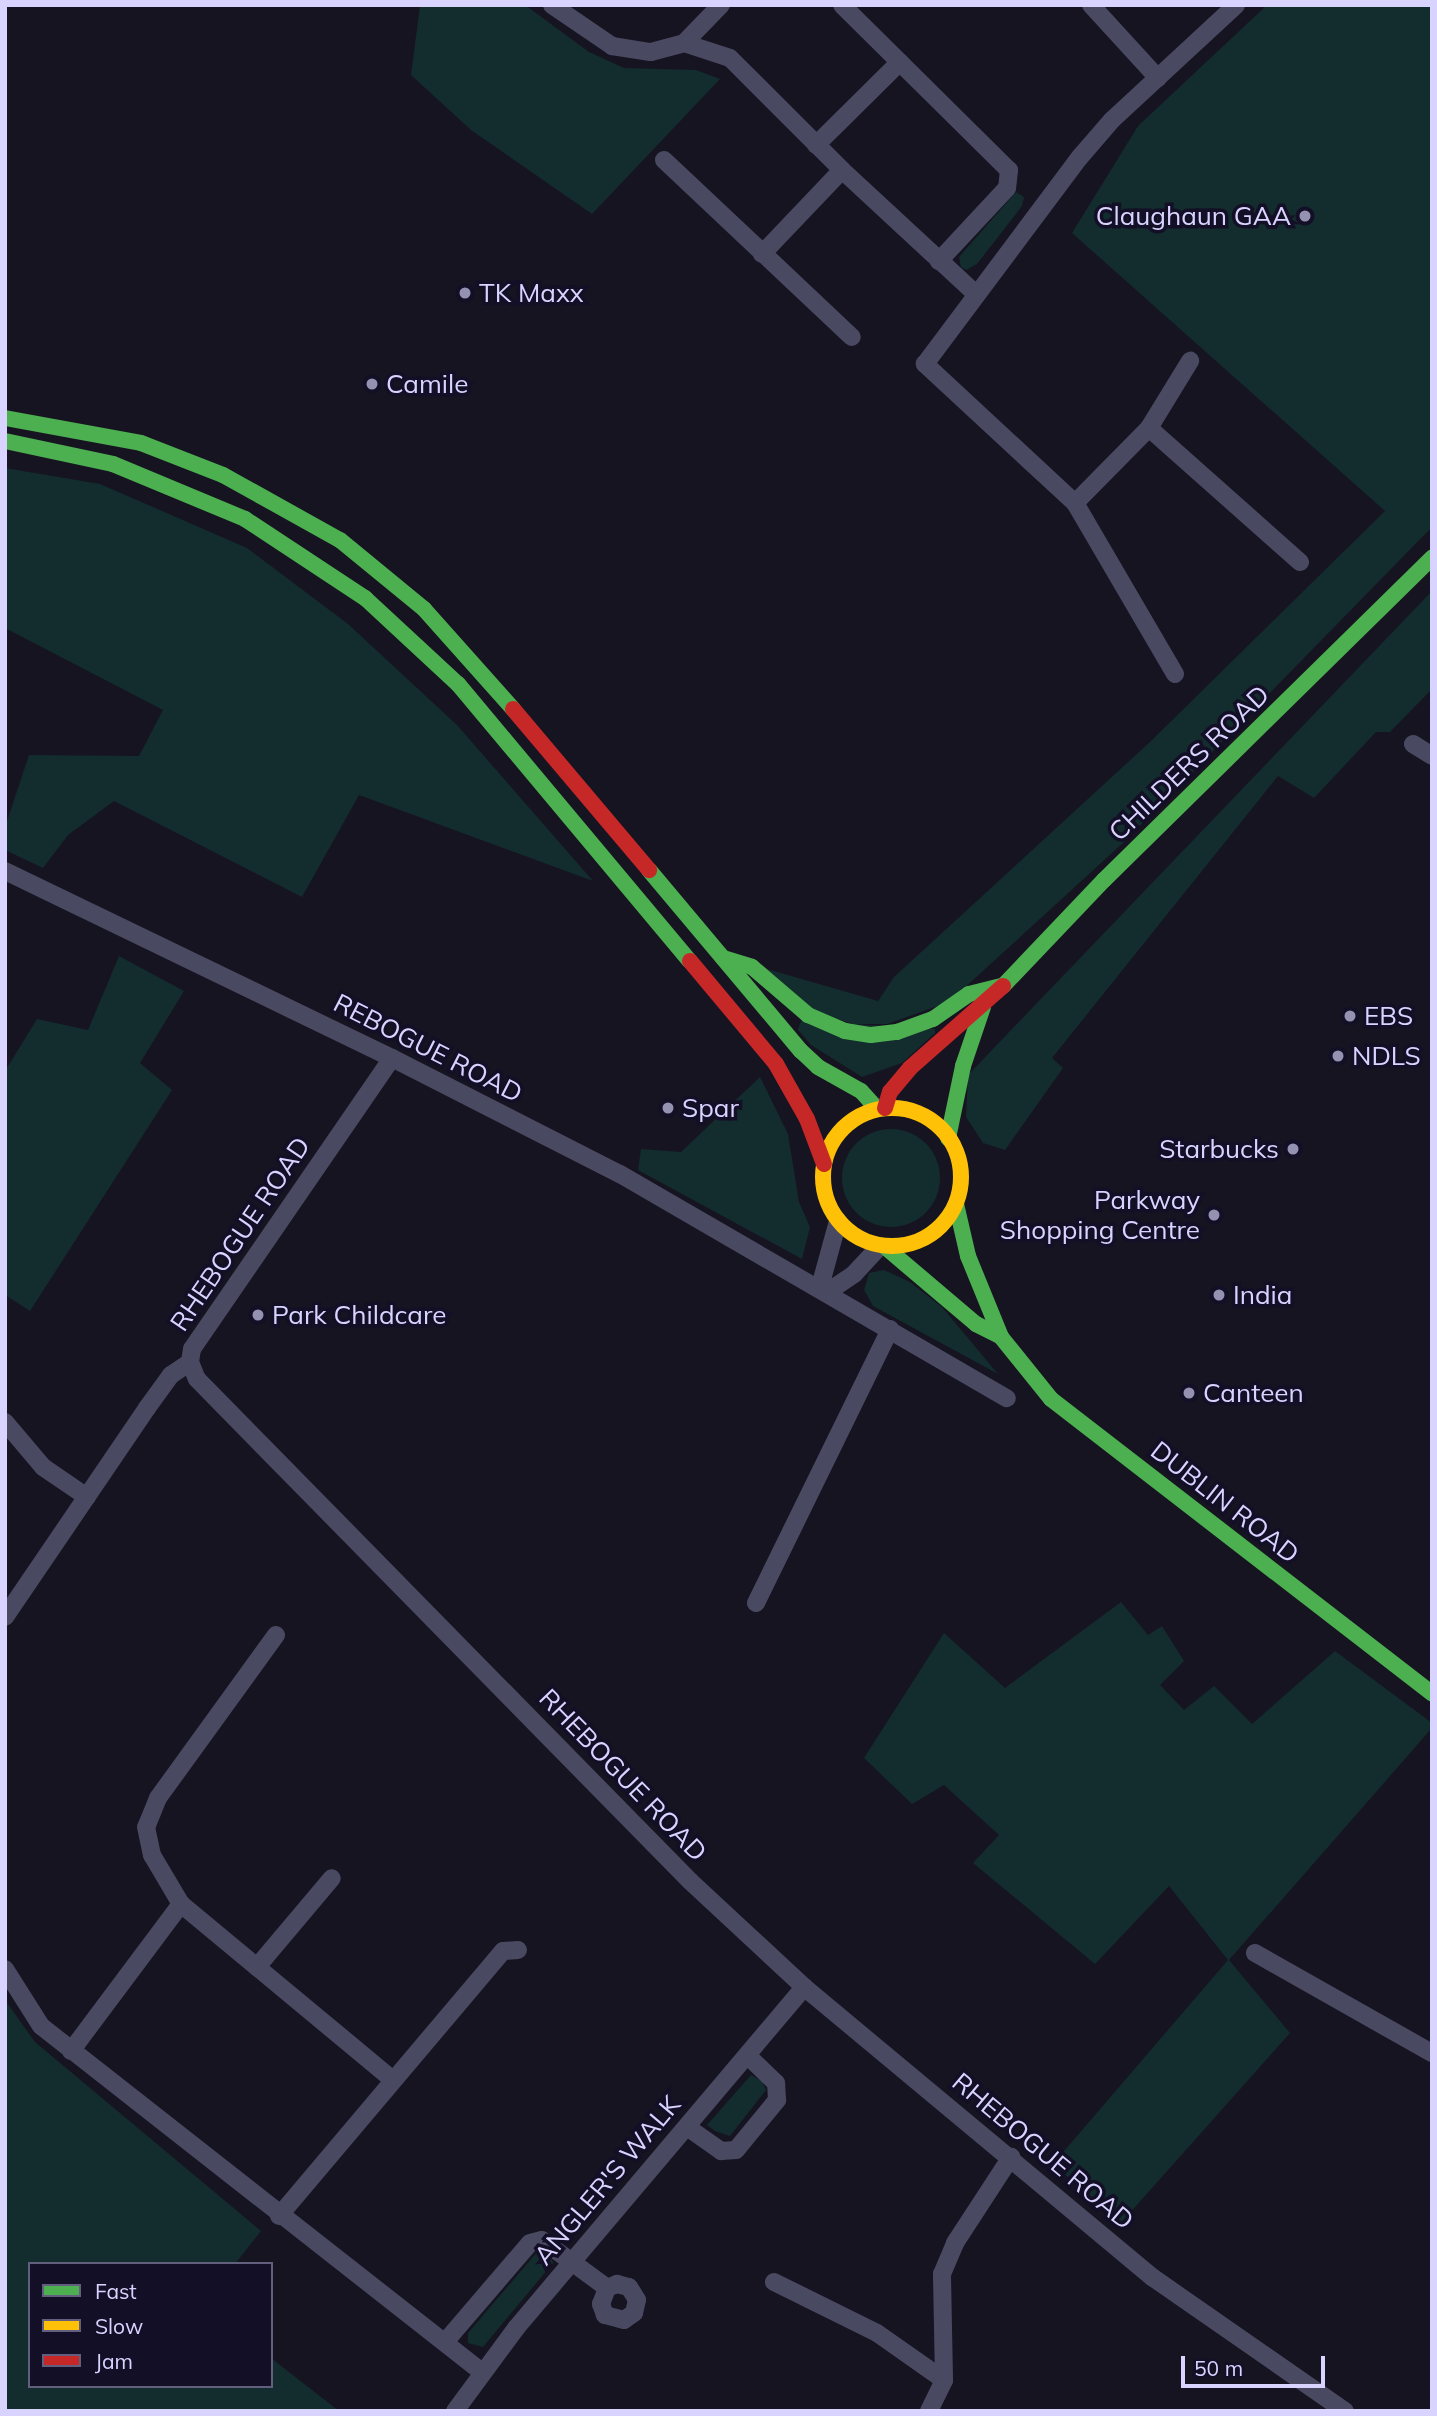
<!DOCTYPE html>
<style>
body{margin:0}
#map{position:relative;width:1437px;height:2416px;overflow:hidden;background:#161421;font-family:Mulish,sans-serif}
div>[style]{position:absolute}
[style*='--x']{left:calc(var(--x)*1px);top:calc(var(--y)*1px);width:calc(var(--w)*1px);rotate:calc(var(--a)*1deg)}
.green>*{inset:0;background:#132c2d}
.round{border-radius:50%}
.street>*{height:18px;margin:-9px;padding:0 9px;transform-origin:9px;border-radius:9px;background:#4a4962}
.fast>*{height:16px;margin:-8px;padding:0 8px;transform-origin:8px;border-radius:8px;background:#4caf50}
.slow>*{height:16px;margin:-8px;padding:0 8px;transform-origin:8px;border-radius:8px;background:#ffc107}
.slow>.ring{margin:-8px;padding:0;box-sizing:content-box;background:none;border:16px solid #ffc107;border-radius:50%}
.jam>*{height:16px;margin:-8px;padding:0 8px;transform-origin:8px;border-radius:8px;background:#c62828}
.dots>*{width:19px;height:19px;translate:-50% -50%;box-sizing:border-box;border:4px solid #130f26;border-radius:50%}
span{translate:-50% -50%;white-space:nowrap;text-align:center;line-height:1.15;-webkit-text-stroke:7px #130f26;paint-order:stroke}
.poi-label{font-size:26px;color:#d9d4ff}
.right{translate:-100% -50%;text-align:right}
.left{translate:0 -50%;text-align:left}
.street-label{font-size:26px;color:#d9d4ff}
.frame{position:absolute;inset:0;border:7px solid #d9d4ff;pointer-events:none}
.legend{position:absolute;left:28px;top:2262px;width:245px;height:126px;box-sizing:border-box;background:#130f26;border:2px solid #625e7d;margin:0;padding:9px 12px;list-style:none;font-size:21px;color:#d9d4ff}
.legend li{display:flex;align-items:center;gap:14px;height:35px}
.legend b{width:35px;border:2px solid #625e7d}
.scale{position:absolute;left:1181px;top:2356px;width:144px;height:32px;box-sizing:border-box;border:4px solid #d9d4ff;border-top:0;padding-left:9px;font-size:21px;line-height:24px;white-space:nowrap;color:#d9d4ff;-webkit-text-stroke:5px #130f26;paint-order:stroke}
</style>
<div id="map">
<div class="green">
<div style="clip-path:polygon(420px 5px,525px 5px,589px 52px,624px 68px,696px 70px,720px 79px,592px 214px,471px 130px,411px 75px)"></div>
<div style="clip-path:polygon(1267px 5px,1432px 5px,1432px 527px,1124px 842px,949px 1002px,887px 1024px,852px 1024px,814px 1010px,767px 969px,878px 1001px,894px 977px,1151px 741px,1385px 511px,1072px 233px,1138px 126px)"></div>
<div style="clip-path:polygon(1016px 192px,1024px 197px,1022px 206px,977px 264px,966px 270px,961px 267px,959px 257px)"></div>
<div style="clip-path:polygon(5px 468px,100px 484px,247px 548px,348px 624px,457px 725px,593px 881px,359px 795px,302px 897px,114px 801px,68px 835px,43px 868px,5px 850px,5px 827px,29px 755px,139px 756px,163px 710px,5px 628px)"></div>
<div style="clip-path:polygon(1432px 591px,1432px 689px,1390px 732px,1376px 732px,1314px 798px,1278px 776px,1052px 1058px,1063px 1068px,1005px 1150px,983px 1143px,966px 1117px,968px 1075px)"></div>
<div style="clip-path:polygon(119px 956px,184px 991px,140px 1063px,172px 1090px,30px 1311px,5px 1295px,5px 1071px,37px 1019px,88px 1030px)"></div>
<div style="clip-path:polygon(801px 1021px,935px 1029px,935px 1033px,902px 1063px,862px 1077px,811px 1045px,798px 1030px)"></div>
<div style="clip-path:polygon(760px 1077px,788px 1134px,799px 1202px,810px 1227px,802px 1259px,638px 1170px,641px 1149px,681px 1152px)"></div>
<div class="round" style="left:842px;top:1129px;width:98px;height:98px"></div>
<div style="clip-path:polygon(884px 1270px,910px 1282px,942px 1307px,998px 1374px,873px 1306px,864px 1290px,869px 1273px)"></div>
<div style="clip-path:polygon(1121px 1602px,1148px 1635px,1162px 1626px,1184px 1661px,1160px 1685px,1184px 1710px,1214px 1686px,1252px 1724px,1335px 1651px,1432px 1723px,1432px 1728px,1229px 1960px,1290px 2033px,1120px 2224px,1053px 2164px,1228px 1960px,1169px 1886px,1095px 1964px,973px 1863px,999px 1835px,944px 1785px,912px 1804px,864px 1758px,944px 1633px,1005px 1688px)"></div>
<div style="clip-path:polygon(5px 2000px,35px 2042px,261px 2231px,235px 2264px,30px 2264px,30px 2386px,271px 2386px,271px 2358px,339px 2411px,5px 2411px)"></div>
<div style="clip-path:polygon(751px 2075px,762px 2081px,766px 2090px,730px 2136px,715px 2131px,707px 2125px)"></div>
<div style="clip-path:polygon(538px 2251px,550px 2254px,553px 2263px,483px 2347px,468px 2343px,468px 2333px)"></div>
</div>
<div class="street">
<div style="--x:552;--y:5;--w:73;--a:34.3"></div>
<div style="--x:612;--y:46;--w:39;--a:9"></div>
<div style="--x:651;--y:52;--w:34;--a:-15"></div>
<div style="--x:684;--y:43;--w:48;--a:18.1"></div>
<div style="--x:730;--y:58;--w:158;--a:45"></div>
<div style="--x:842;--y:170;--w:181;--a:42.8"></div>
<div style="--x:842;--y:5;--w:235;--a:44.7"></div>
<div style="--x:1009;--y:170;--w:18;--a:96"></div>
<div style="--x:1007;--y:188;--w:100;--a:133"></div>
<div style="--x:1091;--y:5;--w:99;--a:47.5"></div>
<div style="--x:684;--y:43;--w:53;--a:-45.8"></div>
<div style="--x:816;--y:145;--w:118;--a:-44.7"></div>
<div style="--x:664;--y:160;--w:258;--a:43.3"></div>
<div style="--x:762;--y:254;--w:116;--a:-46.4"></div>
<div style="--x:1149;--y:428;--w:202;--a:41.6"></div>
<div style="--x:1075;--y:503;--w:105;--a:-45.4"></div>
<div style="--x:1149;--y:428;--w:79;--a:-58.5"></div>
<div style="--x:1175;--y:674;--w:198;--a:-120.3"></div>
<div style="--x:1075;--y:503;--w:205;--a:-137.2"></div>
<div style="--x:925;--y:364;--w:259;--a:-53.2"></div>
<div style="--x:1080;--y:157;--w:49;--a:-49.1"></div>
<div style="--x:1112;--y:120;--w:169;--a:-42.8"></div>
<div style="--x:1413;--y:744;--w:22;--a:32"></div>
<div style="--x:5;--y:871;--w:430;--a:25.8"></div>
<div style="--x:392;--y:1058;--w:256;--a:27"></div>
<div style="--x:620;--y:1174;--w:447;--a:30.1"></div>
<div style="--x:392;--y:1058;--w:353;--a:124.5"></div>
<div style="--x:192;--y:1349;--w:13;--a:99"></div>
<div style="--x:190;--y:1362;--w:18;--a:68"></div>
<div style="--x:197;--y:1379;--w:704;--a:45.52"></div>
<div style="--x:690;--y:1881;--w:156;--a:42.9"></div>
<div style="--x:804;--y:1987;--w:453;--a:39.8"></div>
<div style="--x:1152;--y:2277;--w:235;--a:34.8"></div>
<div style="--x:838;--y:1221;--w:68;--a:105.3"></div>
<div style="--x:820;--y:1287;--w:15;--a:0"></div>
<div style="--x:835;--y:1287;--w:23;--a:-34"></div>
<div style="--x:854;--y:1274;--w:38;--a:-47"></div>
<div style="--x:5;--y:1422;--w:59;--a:49.8"></div>
<div style="--x:43;--y:1467;--w:53;--a:34.3"></div>
<div style="--x:756;--y:1603;--w:305;--a:-63.9"></div>
<div style="--x:5;--y:1617;--w:253;--a:-55.8"></div>
<div style="--x:147;--y:1408;--w:41;--a:-54"></div>
<div style="--x:171;--y:1375;--w:23;--a:-34"></div>
<div style="--x:276;--y:1635;--w:201;--a:125.9"></div>
<div style="--x:158;--y:1798;--w:31;--a:112"></div>
<div style="--x:146;--y:1827;--w:29;--a:78"></div>
<div style="--x:152;--y:1855;--w:57;--a:59.4"></div>
<div style="--x:181;--y:1904;--w:276;--a:39.7"></div>
<div style="--x:1255;--y:1953;--w:203;--a:29.5"></div>
<div style="--x:257;--y:1967;--w:116;--a:-49.9"></div>
<div style="--x:5;--y:1969;--w:67;--a:57.7"></div>
<div style="--x:41;--y:2026;--w:561;--a:38.12"></div>
<div style="--x:71;--y:2051;--w:184;--a:-53.2"></div>
<div style="--x:687;--y:2127;--w:42;--a:35.2"></div>
<div style="--x:721;--y:2151;--w:15;--a:-4"></div>
<div style="--x:736;--y:2150;--w:65;--a:-50.6"></div>
<div style="--x:777;--y:2100;--w:17;--a:-93"></div>
<div style="--x:776;--y:2083;--w:40;--a:-136"></div>
<div style="--x:279;--y:2216;--w:347;--a:-49.8"></div>
<div style="--x:503;--y:1951;--w:15;--a:-4"></div>
<div style="--x:774;--y:2282;--w:115;--a:26.3"></div>
<div style="--x:877;--y:2333;--w:82;--a:35"></div>
<div style="--x:445;--y:2342;--w:130;--a:-49.4"></div>
<div style="--x:530;--y:2243;--w:12;--a:-14"></div>
<div style="--x:542;--y:2240;--w:81;--a:36.4"></div>
<div style="--x:607;--y:2288;--w:11;--a:-22"></div>
<div style="--x:617;--y:2284;--w:12;--a:14"></div>
<div style="--x:629;--y:2287;--w:15;--a:58"></div>
<div style="--x:637;--y:2300;--w:13;--a:103"></div>
<div style="--x:634;--y:2313;--w:12;--a:145"></div>
<div style="--x:624;--y:2320;--w:20;--a:-165"></div>
<div style="--x:605;--y:2315;--w:12;--a:-110"></div>
<div style="--x:601;--y:2304;--w:17;--a:-69"></div>
<div style="--x:455;--y:2411;--w:104;--a:-53.6"></div>
<div style="--x:517;--y:2327;--w:445;--a:-49.8"></div>
<div style="--x:929;--y:2411;--w:34;--a:-64"></div>
<div style="--x:944;--y:2380;--w:106;--a:-91.1"></div>
<div style="--x:942;--y:2274;--w:34;--a:-67"></div>
<div style="--x:955;--y:2243;--w:103;--a:-56.9"></div>
</div>
<div class="fast">
<div style="--x:5;--y:418;--w:138;--a:10.4"></div>
<div style="--x:141;--y:443;--w:88;--a:21.3"></div>
<div style="--x:223;--y:475;--w:134;--a:29.1"></div>
<div style="--x:340;--y:540;--w:109;--a:39.4"></div>
<div style="--x:424;--y:609;--w:134;--a:48.3"></div>
<div style="--x:5;--y:441;--w:110;--a:12"></div>
<div style="--x:113;--y:464;--w:143;--a:22.6"></div>
<div style="--x:245;--y:519;--w:144;--a:33.4"></div>
<div style="--x:365;--y:598;--w:127;--a:42.8"></div>
<div style="--x:458;--y:684;--w:361;--a:50.1"></div>
<div style="--x:649;--y:870;--w:236;--a:50"></div>
<div style="--x:801;--y:1051;--w:23;--a:43"></div>
<div style="--x:818;--y:1067;--w:49;--a:29.2"></div>
<div style="--x:861;--y:1091;--w:24;--a:48"></div>
<div style="--x:723;--y:958;--w:30;--a:17"></div>
<div style="--x:752;--y:967;--w:74;--a:40.6"></div>
<div style="--x:808;--y:1015;--w:40;--a:23.4"></div>
<div style="--x:845;--y:1031;--w:26;--a:9"></div>
<div style="--x:871;--y:1035;--w:26;--a:-7"></div>
<div style="--x:897;--y:1032;--w:38;--a:-20"></div>
<div style="--x:933;--y:1019;--w:44;--a:-34.8"></div>
<div style="--x:969;--y:994;--w:32;--a:-14"></div>
<div style="--x:1003;--y:986;--w:146;--a:-46.4"></div>
<div style="--x:1104;--y:880;--w:460;--a:-44.5"></div>
<div style="--x:948;--y:1138;--w:74;--a:-78.2"></div>
<div style="--x:963;--y:1066;--w:62;--a:-71.3"></div>
<div style="--x:956;--y:1204;--w:53;--a:77"></div>
<div style="--x:968;--y:1256;--w:87;--a:67.8"></div>
<div style="--x:1001;--y:1337;--w:80;--a:51.1"></div>
<div style="--x:1051;--y:1399;--w:482;--a:37.7"></div>
<div style="--x:884;--y:1246;--w:121;--a:40.3"></div>
<div style="--x:976;--y:1324;--w:28;--a:27"></div>
</div>
<div class="slow">
<div class="ring" style="left:823px;top:1108px;width:122px;height:122px"></div>
</div>
<div class="jam">
<div style="--x:513;--y:709;--w:211;--a:49.8"></div>
<div style="--x:690;--y:961;--w:134;--a:50.1"></div>
<div style="--x:776;--y:1064;--w:63;--a:60.6"></div>
<div style="--x:807;--y:1119;--w:48;--a:69.3"></div>
<div style="--x:885;--y:1108;--w:17;--a:-73"></div>
<div style="--x:890;--y:1092;--w:31;--a:-50"></div>
<div style="--x:910;--y:1068;--w:124;--a:-41.4"></div>
</div>
<div class="dots">
<div style="left:1305px;top:216px;background:#9591b1"></div>
<div style="left:465px;top:293px;background:#9591b1"></div>
<div style="left:372px;top:384px;background:#9591b1"></div>
<div style="left:1350px;top:1016px;background:#9591b1"></div>
<div style="left:1338px;top:1056px;background:#9591b1"></div>
<div style="left:668px;top:1108px;background:#9591b1"></div>
<div style="left:1293px;top:1149px;background:#9591b1"></div>
<div style="left:1214px;top:1215px;background:#9591b1"></div>
<div style="left:1219px;top:1295px;background:#9591b1"></div>
<div style="left:258px;top:1315px;background:#9591b1"></div>
<div style="left:1189px;top:1393px;background:#9591b1"></div>
</div>
<div class="poi-label">
<span class="right" style="left:1291px;top:216px">Claughaun GAA</span>
<span class="left" style="left:479px;top:293px">TK Maxx</span>
<span class="left" style="left:386px;top:384px">Camile</span>
<span class="left" style="left:1364px;top:1016px">EBS</span>
<span class="left" style="left:1352px;top:1056px">NDLS</span>
<span class="left" style="left:682px;top:1108px">Spar</span>
<span class="right" style="left:1279px;top:1149px">Starbucks</span>
<span class="right" style="left:1200px;top:1215px">Parkway<br>Shopping Centre</span>
<span class="left" style="left:1233px;top:1295px">India</span>
<span class="left" style="left:272px;top:1315px">Park Childcare</span>
<span class="left" style="left:1203px;top:1393px">Canteen</span>
</div>
<div class="street-label">
<span style="left:1189px;top:763px;rotate:-44deg">CHILDERS ROAD</span>
<span style="left:428px;top:1048px;rotate:27deg">REBOGUE ROAD</span>
<span style="left:240px;top:1234px;rotate:-56deg">RHEBOGUE ROAD</span>
<span style="left:1225px;top:1502px;rotate:38deg">DUBLIN ROAD</span>
<span style="left:623px;top:1775px;rotate:46deg">RHEBOGUE ROAD</span>
<span style="left:1043px;top:2151px;rotate:40deg">RHEBOGUE ROAD</span>
<span style="left:607px;top:2180px;rotate:-50deg">ANGLER'S WALK</span>
</div>
<div class="frame"></div>
<ul class="legend">
<li><b style="height:9px;background:#4caf50"></b>Fast</li>
<li><b style="height:9px;background:#ffc107"></b>Slow</li>
<li><b style="height:9px;background:#c62828"></b>Jam</li>
</ul>
<div class="scale">50 m</div>
</div>
